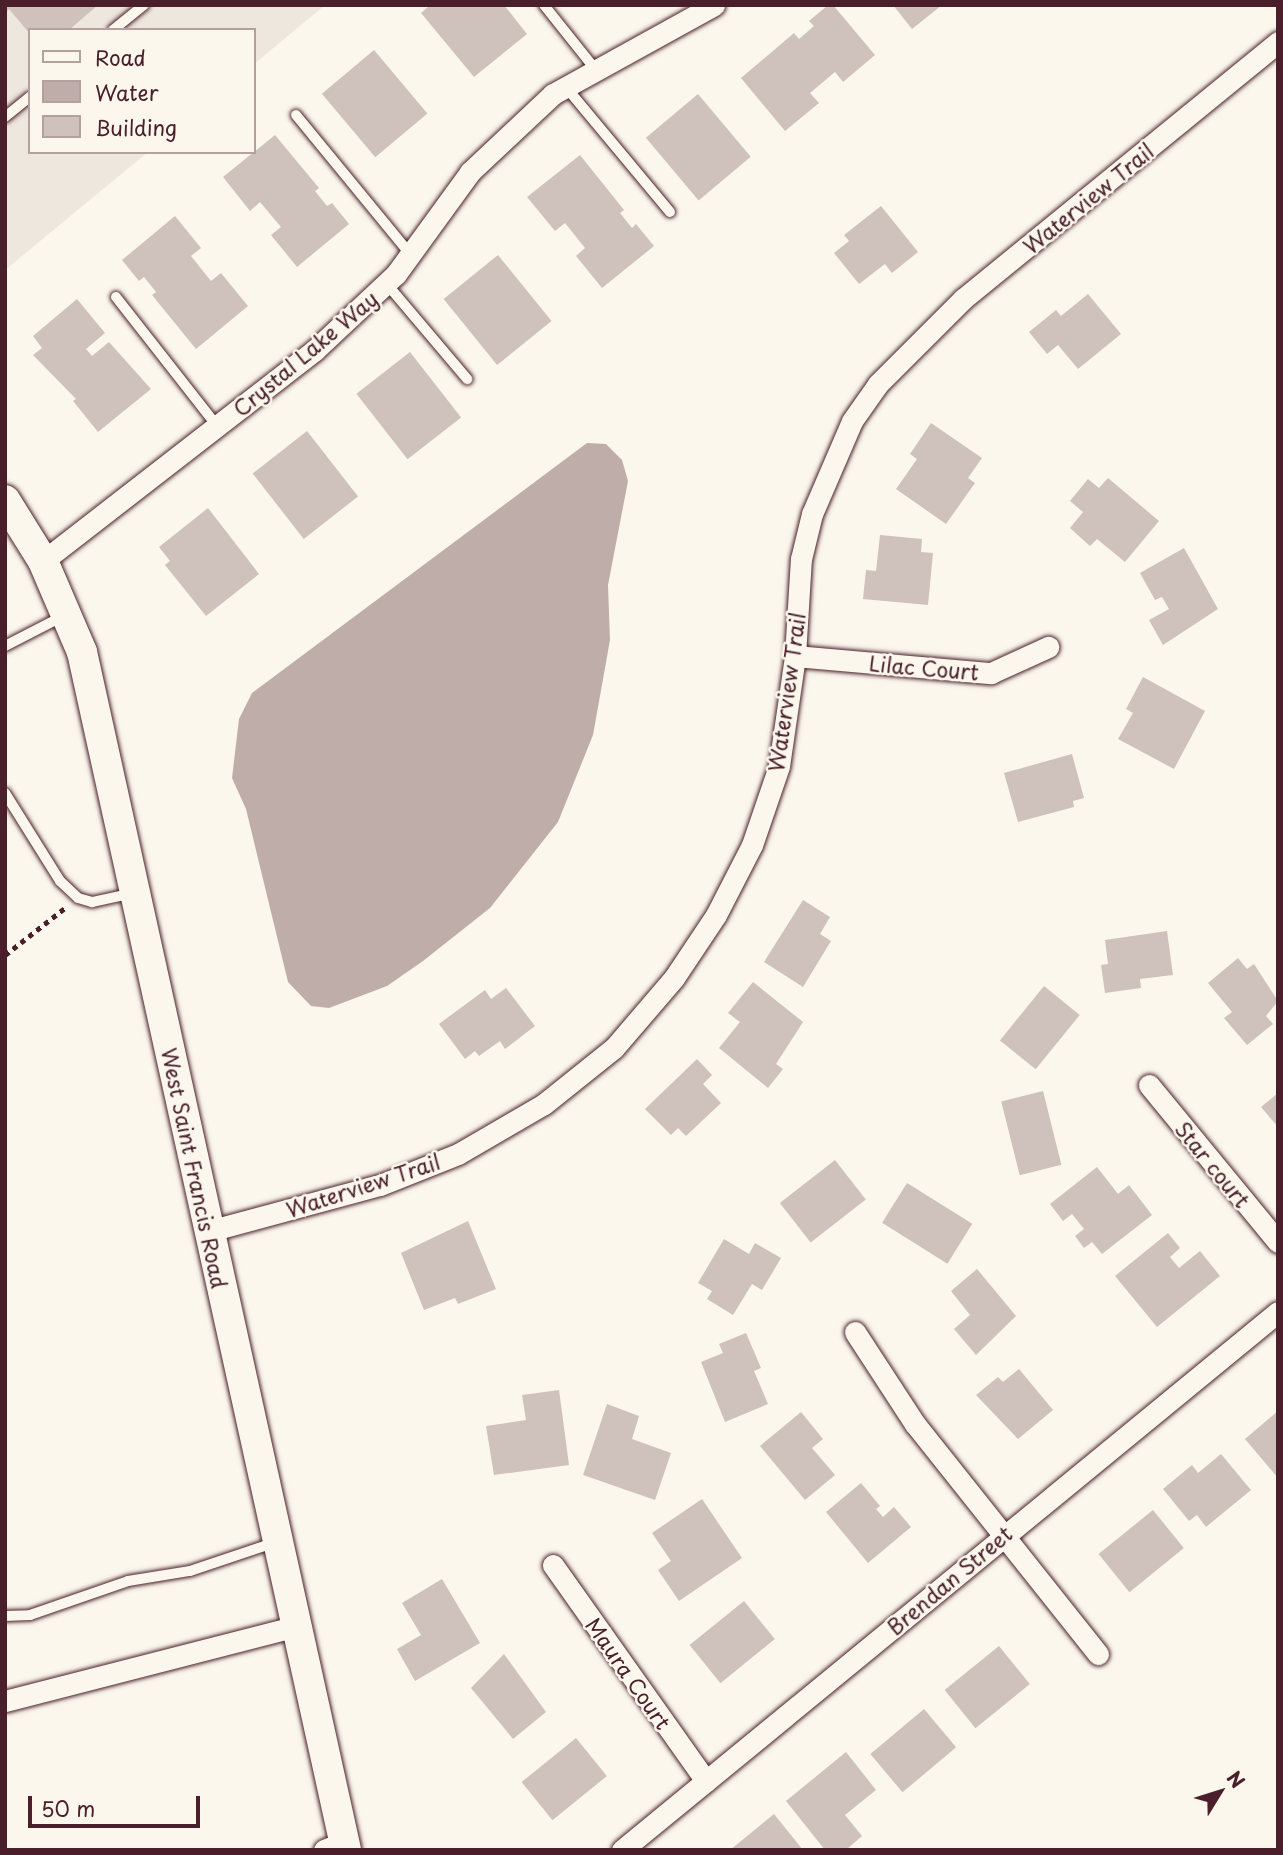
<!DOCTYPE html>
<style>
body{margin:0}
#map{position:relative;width:1283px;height:1855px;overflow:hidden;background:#fbf7ec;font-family:"Playpen Sans",sans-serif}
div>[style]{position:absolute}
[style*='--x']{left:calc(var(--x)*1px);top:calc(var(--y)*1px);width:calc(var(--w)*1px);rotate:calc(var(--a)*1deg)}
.built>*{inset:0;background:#eee7de}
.water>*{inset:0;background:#bfadaa}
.building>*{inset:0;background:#cfc2bc;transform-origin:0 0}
.path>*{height:4.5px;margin-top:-2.25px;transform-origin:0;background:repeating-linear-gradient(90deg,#4a1f2b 0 5px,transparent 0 10px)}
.roads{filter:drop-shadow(0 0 2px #4a1f2b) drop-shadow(0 0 2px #4a1f2b)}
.lane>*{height:10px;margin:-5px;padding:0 5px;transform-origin:5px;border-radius:5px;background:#fbf7ec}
.street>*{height:21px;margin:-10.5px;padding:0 10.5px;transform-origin:10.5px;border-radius:10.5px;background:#fbf7ec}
.secondary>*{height:30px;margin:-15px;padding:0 15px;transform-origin:15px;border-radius:15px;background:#fbf7ec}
span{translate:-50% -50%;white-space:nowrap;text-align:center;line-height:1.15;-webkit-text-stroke:5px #fbf7ec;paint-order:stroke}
.street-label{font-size:21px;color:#4a1f2b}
.frame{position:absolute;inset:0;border:7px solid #4a1f2b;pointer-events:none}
.legend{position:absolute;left:28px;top:28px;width:228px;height:126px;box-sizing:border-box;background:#fbf7ec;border:2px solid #b4a19f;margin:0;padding:9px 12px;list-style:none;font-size:21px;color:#4a1f2b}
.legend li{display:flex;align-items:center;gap:14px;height:35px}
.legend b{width:35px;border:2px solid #b4a19f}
.north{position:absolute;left:1185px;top:1757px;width:70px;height:70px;-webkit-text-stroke:5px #fbf7ec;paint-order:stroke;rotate:52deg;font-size:19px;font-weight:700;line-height:28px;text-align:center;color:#4a1f2b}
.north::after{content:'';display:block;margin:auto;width:24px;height:32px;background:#4a1f2b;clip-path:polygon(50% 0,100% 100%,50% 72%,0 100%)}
.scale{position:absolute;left:28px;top:1796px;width:172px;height:32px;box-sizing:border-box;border:4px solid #4a1f2b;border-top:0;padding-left:9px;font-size:21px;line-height:24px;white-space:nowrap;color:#4a1f2b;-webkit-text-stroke:5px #fbf7ec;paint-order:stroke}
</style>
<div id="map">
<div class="built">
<div style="clip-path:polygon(5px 5px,325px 5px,254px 64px,254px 30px,30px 30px,30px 152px,148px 152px,5px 270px)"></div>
</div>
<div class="water">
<div style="clip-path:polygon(587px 443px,606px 444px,622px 460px,628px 481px,608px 585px,610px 640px,593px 735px,558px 822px,490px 908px,423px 961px,387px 986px,329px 1008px,311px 1006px,288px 982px,246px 809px,232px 778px,239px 719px,252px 693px)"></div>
</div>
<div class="building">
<div style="clip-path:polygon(5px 5px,98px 5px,69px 30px,30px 30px,30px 34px,9px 9px,5px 13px)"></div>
<div style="clip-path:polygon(430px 5px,504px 5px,527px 34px,474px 77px,421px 13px)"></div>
<div style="clip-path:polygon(828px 5px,833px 5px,875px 55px,843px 82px,835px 72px,810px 93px,819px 103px,785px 131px,741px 78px,794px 33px,799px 39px,814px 26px,809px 21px)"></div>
<div style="clip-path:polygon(893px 5px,942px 5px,912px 29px)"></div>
<div style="left:374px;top:50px;width:83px;height:68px;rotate:50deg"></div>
<div style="left:698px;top:94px;width:82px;height:68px;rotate:50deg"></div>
<div style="clip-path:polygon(275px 135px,319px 188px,315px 191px,327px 206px,332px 203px,349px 224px,297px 267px,271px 235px,281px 227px,260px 202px,250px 211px,223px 177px)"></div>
<div style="clip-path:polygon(580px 155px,624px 210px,620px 213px,632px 228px,636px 224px,654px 246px,602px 288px,576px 256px,585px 248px,565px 223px,555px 231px,527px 197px)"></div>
<div style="clip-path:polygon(881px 206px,918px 252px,892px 273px,885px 264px,859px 284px,834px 253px,849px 241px,844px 235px)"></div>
<div style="clip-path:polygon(175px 216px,201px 248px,191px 256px,211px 281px,221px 273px,248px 306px,196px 349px,152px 295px,156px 292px,144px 277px,139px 281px,122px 260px)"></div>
<div style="left:498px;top:255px;width:85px;height:70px;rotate:51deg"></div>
<div style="clip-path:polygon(1088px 294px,1121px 334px,1078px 369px,1058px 345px,1047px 354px,1029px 332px,1056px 310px,1061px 316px)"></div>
<div style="clip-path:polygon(77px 299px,105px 333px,86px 349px,92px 356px,109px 342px,151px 389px,98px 432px,73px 401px,76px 399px,33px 355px,42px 348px,33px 336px)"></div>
<div style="left:410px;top:352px;width:83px;height:68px;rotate:52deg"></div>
<div style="clip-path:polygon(931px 423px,982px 458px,968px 478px,975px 483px,946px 524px,896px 489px,917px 459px,910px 454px)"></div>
<div style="left:307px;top:431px;width:83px;height:69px;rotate:52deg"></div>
<div style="clip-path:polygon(1108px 478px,1159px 521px,1125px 562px,1097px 539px,1090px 546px,1070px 528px,1083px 512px,1070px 501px,1088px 479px,1099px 488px)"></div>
<div style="clip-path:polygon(208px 508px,259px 574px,206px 616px,165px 565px,170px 561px,159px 547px)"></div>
<div style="clip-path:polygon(880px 535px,922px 539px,921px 552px,933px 553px,928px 605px,863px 599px,866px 570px,876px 571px)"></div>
<div style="clip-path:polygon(1184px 548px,1218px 609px,1163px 645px,1149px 620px,1169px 609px,1162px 597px,1155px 600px,1140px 573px)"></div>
<div style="clip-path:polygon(1143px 677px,1205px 711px,1174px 769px,1118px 739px,1133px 713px,1126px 709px)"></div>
<div style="clip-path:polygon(1072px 754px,1084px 798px,1073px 801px,1074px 807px,1018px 822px,1004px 773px)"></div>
<div style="clip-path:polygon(803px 900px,830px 917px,820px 934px,831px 941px,803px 987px,764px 962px)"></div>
<div style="clip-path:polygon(1167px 931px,1173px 975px,1140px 979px,1141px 988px,1105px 993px,1101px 965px,1108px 964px,1105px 940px)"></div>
<div style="clip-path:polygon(1238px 958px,1247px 969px,1254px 964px,1278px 1001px,1266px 1016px,1273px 1024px,1247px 1045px,1224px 1018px,1232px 1012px,1208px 983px)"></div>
<div style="clip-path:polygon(753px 982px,803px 1022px,776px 1064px,783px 1069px,768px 1088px,719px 1048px,740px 1022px,728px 1013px)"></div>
<div style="left:1044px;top:986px;width:46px;height:70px;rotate:39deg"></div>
<div style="clip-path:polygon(506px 988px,535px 1026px,505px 1049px,500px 1041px,479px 1056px,475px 1051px,465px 1059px,439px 1024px,485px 990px,491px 999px)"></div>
<div style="clip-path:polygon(697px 1059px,712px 1075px,703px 1084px,721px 1103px,686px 1136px,678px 1128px,671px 1135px,645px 1109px)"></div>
<div style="left:1043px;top:1091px;width:76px;height:43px;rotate:76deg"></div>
<div style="clip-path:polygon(1278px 1093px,1278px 1127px,1261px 1107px)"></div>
<div style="left:835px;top:1160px;width:50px;height:70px;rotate:52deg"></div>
<div style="clip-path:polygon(1097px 1167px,1118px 1194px,1129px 1185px,1152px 1215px,1102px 1254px,1092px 1242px,1084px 1248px,1075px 1236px,1084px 1229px,1072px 1214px,1063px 1221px,1050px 1204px)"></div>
<div style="left:907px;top:1183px;width:77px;height:47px;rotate:32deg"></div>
<div style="clip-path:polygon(468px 1221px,496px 1289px,458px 1304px,455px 1298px,424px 1310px,401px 1253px)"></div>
<div style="clip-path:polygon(1168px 1233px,1180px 1248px,1170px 1257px,1179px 1268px,1200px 1251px,1220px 1276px,1157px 1327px,1115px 1276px)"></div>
<div style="clip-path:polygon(724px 1239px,749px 1254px,755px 1243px,781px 1258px,762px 1290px,752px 1284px,733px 1315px,707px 1299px,712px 1291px,698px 1283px)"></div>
<div style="clip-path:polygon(977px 1269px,1016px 1316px,976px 1355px,954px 1329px,970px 1315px,951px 1291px)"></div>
<div style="clip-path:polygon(746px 1333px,761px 1368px,754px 1371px,768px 1404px,725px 1422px,701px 1362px,723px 1353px,719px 1344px)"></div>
<div style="clip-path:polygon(1019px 1369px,1053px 1410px,1018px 1439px,976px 1395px,998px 1377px,1003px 1382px)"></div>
<div style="clip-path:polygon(559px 1390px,569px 1465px,494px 1475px,486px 1426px,526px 1420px,522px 1395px)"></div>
<div style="clip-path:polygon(607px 1404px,639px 1416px,632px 1439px,671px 1453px,655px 1500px,583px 1475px)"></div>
<div style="clip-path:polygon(1278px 1411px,1278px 1478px,1245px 1439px)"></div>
<div style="clip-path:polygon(801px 1412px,823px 1439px,812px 1448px,835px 1475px,805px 1500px,760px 1446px)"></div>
<div style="clip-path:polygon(1221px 1454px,1251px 1490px,1206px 1527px,1197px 1515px,1189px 1521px,1163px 1489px,1192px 1465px,1198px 1473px)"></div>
<div style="clip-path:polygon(861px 1483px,880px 1506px,876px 1509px,883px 1517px,894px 1507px,911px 1527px,868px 1563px,826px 1512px)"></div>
<div style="clip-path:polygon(702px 1499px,742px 1558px,679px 1601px,658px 1570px,671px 1561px,652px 1533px)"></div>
<div style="left:1153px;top:1510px;width:49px;height:70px;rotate:51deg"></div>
<div style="clip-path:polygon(442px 1579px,480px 1643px,415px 1681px,397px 1649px,421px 1635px,402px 1603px)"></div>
<div style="left:744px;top:1601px;width:49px;height:70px;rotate:51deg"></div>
<div style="left:999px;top:1646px;width:49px;height:70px;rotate:51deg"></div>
<div style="clip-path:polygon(504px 1654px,546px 1712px,513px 1739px,471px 1688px)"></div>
<div style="left:924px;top:1709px;width:50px;height:70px;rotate:50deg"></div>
<div style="left:576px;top:1738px;width:49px;height:70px;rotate:51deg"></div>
<div style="clip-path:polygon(846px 1752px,876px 1790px,845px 1815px,862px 1836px,846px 1850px,825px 1850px,786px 1801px)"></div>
<div style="clip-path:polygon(774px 1814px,803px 1850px,730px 1850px)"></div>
</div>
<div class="path">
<div style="--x:5;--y:955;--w:78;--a:-38.2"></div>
</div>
<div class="roads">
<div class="lane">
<div style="--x:544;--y:5;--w:82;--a:51.4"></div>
<div style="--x:113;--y:30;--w:40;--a:-39"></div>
<div style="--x:565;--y:86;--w:164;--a:50.2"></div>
<div style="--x:296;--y:115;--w:180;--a:50.6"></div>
<div style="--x:5;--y:117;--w:32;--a:-39"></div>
<div style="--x:386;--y:283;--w:126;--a:49.8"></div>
<div style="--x:116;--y:297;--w:164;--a:51.9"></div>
<div style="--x:5;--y:646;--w:65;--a:-27.3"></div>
<div style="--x:5;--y:793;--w:104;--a:58"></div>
<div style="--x:60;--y:881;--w:25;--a:43"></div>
<div style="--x:78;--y:898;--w:15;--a:16"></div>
<div style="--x:92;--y:902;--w:43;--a:-12.1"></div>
<div style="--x:5;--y:1616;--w:25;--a:-2"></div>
<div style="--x:30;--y:1615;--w:104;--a:-19.1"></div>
<div style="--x:128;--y:1581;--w:63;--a:-9.2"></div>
<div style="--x:190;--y:1571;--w:91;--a:-18.6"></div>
</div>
<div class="street">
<div style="--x:43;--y:561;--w:344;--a:-37.8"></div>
<div style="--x:315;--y:350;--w:111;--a:-43.2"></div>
<div style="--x:396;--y:274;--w:126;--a:-54"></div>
<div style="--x:470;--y:172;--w:114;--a:-43.2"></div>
<div style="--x:553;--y:94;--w:184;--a:-28.9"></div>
<div style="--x:795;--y:656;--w:197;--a:5"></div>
<div style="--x:991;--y:673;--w:63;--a:-24.5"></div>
<div style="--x:1149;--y:1085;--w:203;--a:50.6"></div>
<div style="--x:209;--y:1231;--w:177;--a:-15.1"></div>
<div style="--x:380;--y:1185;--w:84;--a:-21.7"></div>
<div style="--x:458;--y:1154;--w:99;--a:-30.2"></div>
<div style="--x:544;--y:1104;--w:90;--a:-38.7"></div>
<div style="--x:614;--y:1048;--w:92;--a:-49.4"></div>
<div style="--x:674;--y:978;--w:76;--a:-56.3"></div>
<div style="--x:716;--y:915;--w:79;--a:-62.8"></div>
<div style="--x:752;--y:845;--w:83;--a:-71.1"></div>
<div style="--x:779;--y:766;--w:111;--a:-81.7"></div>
<div style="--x:795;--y:656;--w:97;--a:-86.5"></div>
<div style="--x:801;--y:559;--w:46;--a:-76.3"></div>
<div style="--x:812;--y:514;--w:101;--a:-66.7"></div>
<div style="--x:852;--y:421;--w:45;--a:-54.9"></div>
<div style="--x:878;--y:384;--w:120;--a:-45"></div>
<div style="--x:963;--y:299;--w:407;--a:-39.2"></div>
<div style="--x:855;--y:1332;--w:110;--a:56.9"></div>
<div style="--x:915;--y:1424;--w:294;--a:51.5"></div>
<div style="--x:553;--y:1565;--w:265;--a:54.7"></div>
<div style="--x:5;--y:1701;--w:298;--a:-14.4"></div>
<div style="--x:324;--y:1850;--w:22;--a:-22"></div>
<div style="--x:622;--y:1850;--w:848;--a:-39.36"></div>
</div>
<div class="secondary">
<div style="--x:5;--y:500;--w:72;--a:58.1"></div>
<div style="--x:43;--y:561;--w:99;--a:66.8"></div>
<div style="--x:82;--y:652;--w:1227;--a:77.57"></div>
</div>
</div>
<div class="street-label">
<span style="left:1088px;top:198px;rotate:-39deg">Waterview Trail</span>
<span style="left:305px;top:353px;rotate:-40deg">Crystal Lake Way</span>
<span style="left:924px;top:667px;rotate:5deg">Lilac Court</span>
<span style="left:786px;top:692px;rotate:-82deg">Waterview Trail</span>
<span style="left:1213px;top:1164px;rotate:51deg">Star court</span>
<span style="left:195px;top:1168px;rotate:78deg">West Saint Francis Road</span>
<span style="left:363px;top:1185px;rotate:-18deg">Waterview Trail</span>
<span style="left:949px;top:1580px;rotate:-40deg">Brendan Street</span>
<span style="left:629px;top:1673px;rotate:55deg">Maura Court</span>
</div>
<div class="frame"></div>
<ul class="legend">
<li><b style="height:9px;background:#fbf7ec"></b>Road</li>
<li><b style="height:19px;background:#bfadaa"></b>Water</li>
<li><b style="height:19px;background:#cfc2bc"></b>Building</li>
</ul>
<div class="north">N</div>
<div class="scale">50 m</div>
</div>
